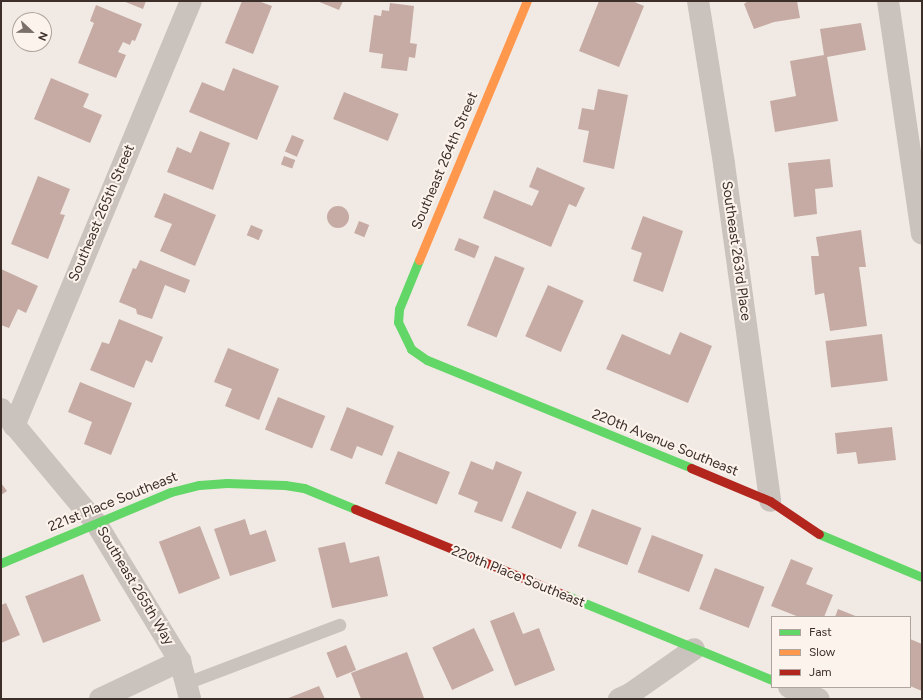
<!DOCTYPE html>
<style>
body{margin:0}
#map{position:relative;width:923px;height:700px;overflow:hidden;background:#f1eae4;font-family:Figtree,sans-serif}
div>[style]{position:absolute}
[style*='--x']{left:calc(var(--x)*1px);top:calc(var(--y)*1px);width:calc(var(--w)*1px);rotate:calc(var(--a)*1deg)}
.building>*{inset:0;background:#c6aba4;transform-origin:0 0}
.round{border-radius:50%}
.lane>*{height:13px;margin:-6.5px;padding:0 6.5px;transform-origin:6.5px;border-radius:6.5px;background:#cac2bd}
.street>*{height:22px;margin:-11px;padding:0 11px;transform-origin:11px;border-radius:11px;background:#cac2bd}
.fast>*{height:9px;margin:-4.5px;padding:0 4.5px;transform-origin:4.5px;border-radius:4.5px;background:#63d668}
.slow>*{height:9px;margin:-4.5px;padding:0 4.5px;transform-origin:4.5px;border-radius:4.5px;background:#ff974d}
.jam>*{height:9px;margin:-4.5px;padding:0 4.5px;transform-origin:4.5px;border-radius:4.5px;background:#b3261e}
span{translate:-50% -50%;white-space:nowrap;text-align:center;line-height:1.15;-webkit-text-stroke:4px #fcf3ec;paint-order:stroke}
.street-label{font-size:14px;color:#3c2e29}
.frame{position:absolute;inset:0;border:2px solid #3c2e29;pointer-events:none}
.legend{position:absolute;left:771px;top:616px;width:140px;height:72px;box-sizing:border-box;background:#fcf3ec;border:1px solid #afa49e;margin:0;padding:5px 7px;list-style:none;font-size:12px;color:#3c2e29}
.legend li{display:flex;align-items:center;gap:8px;height:20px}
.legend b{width:20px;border:1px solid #afa49e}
.north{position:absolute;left:12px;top:12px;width:40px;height:40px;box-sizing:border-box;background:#fcf3ec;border:1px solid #afa49e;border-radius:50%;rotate:112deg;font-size:11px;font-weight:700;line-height:16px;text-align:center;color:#3c2e29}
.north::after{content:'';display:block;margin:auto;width:14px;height:18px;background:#7b706a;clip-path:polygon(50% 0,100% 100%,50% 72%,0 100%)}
</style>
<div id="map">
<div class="building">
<div style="clip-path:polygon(123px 1px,146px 1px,143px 9px)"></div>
<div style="clip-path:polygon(242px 1px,258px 1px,272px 6px,253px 54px,225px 43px)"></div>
<div style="clip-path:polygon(317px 1px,343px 1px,339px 10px)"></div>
<div style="clip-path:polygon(599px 1px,632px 1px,644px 6px,619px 67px,579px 51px)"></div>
<div style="clip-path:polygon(748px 1px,797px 1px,800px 18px,774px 22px,754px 29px,744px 4px)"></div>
<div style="clip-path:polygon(390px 3px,414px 6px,410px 43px,417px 44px,415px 58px,409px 57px,407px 71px,381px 68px,383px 54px,369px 52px,374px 15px,381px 16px,382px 10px,389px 11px)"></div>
<div style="clip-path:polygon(96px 5px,142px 24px,135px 41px,132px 40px,130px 45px,123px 42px,118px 52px,126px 55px,116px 78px,78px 63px,94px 23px,90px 21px)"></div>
<div style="clip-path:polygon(861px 23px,866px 50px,827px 57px,838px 121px,775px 132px,770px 101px,796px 96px,790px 61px,824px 55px,820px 29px)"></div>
<div style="clip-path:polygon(233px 68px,279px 86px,257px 140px,189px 112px,202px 82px,224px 91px)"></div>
<div style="clip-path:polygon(51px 78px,89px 94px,83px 107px,102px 115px,90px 143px,34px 119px)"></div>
<div style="clip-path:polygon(598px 89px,628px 95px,614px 169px,583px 162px,589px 131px,578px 129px,582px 108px,594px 110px)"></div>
<div style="left:344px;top:92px;width:59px;height:29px;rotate:22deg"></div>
<div style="clip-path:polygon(200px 131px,230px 143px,213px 190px,167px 172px,177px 147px,191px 153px)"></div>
<div style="left:292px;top:135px;width:13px;height:18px;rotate:23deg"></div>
<div style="left:284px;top:156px;width:12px;height:9px;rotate:20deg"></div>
<div style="clip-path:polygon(830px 159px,833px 187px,815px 189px,817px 214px,794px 217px,788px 163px)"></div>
<div style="clip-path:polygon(537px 167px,585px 188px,576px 207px,569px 204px,551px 247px,483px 218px,494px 190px,532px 206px,539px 191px,529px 187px)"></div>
<div style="clip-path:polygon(38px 176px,70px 189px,60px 214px,65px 215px,48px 259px,11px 244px)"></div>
<div style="clip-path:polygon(164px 193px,216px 215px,195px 266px,160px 251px,172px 224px,154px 217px)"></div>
<div class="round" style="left:327px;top:206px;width:22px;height:22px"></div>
<div style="clip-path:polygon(643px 216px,683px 231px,663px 292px,633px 281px,642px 253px,631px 249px)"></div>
<div style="left:359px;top:221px;width:11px;height:13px;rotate:22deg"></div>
<div style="left:251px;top:225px;width:13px;height:11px;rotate:23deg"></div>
<div style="clip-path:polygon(861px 230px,866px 267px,859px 267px,867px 326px,830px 331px,824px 293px,815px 295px,811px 256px,819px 256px,816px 237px)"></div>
<div style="left:459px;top:238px;width:22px;height:13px;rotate:22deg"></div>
<div style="left:495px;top:256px;width:32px;height:75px;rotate:22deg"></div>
<div style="clip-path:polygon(140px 260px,190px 280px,185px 293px,165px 285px,152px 319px,137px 314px,136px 309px,119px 302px,133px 268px,136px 269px)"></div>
<div style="clip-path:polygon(1px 269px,38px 286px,26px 313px,18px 309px,9px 328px,1px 325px)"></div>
<div style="left:548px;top:285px;width:39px;height:56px;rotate:24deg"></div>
<div style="clip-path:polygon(119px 319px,163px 337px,152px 363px,146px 360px,134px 388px,90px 370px,102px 342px,109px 344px)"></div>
<div style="clip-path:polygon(680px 332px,712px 346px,688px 403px,606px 369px,622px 334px,670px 355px)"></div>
<div style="left:882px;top:334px;width:47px;height:57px;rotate:83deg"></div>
<div style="clip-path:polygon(228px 348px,279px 369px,259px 420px,225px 406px,232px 389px,214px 382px)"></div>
<div style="clip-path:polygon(80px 382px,132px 403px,111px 455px,84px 444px,92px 422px,68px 412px)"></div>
<div style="left:278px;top:397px;width:51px;height:35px;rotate:22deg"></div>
<div style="clip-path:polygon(347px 407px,394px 426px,382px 456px,357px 446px,352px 459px,330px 450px)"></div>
<div style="clip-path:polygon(892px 427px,896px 460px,858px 464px,856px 452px,837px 454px,835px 433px)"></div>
<div style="left:398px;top:451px;width:56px;height:35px;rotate:22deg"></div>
<div style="clip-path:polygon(471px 461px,493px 470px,496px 461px,522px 472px,502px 522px,474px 512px,478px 502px,458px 494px)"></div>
<div style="clip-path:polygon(1px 483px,7px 491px,1px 495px)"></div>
<div style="left:527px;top:491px;width:54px;height:40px;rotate:23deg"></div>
<div style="left:592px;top:509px;width:53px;height:40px;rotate:21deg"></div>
<div style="clip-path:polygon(245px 519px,250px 535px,266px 530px,276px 561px,230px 576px,214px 529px)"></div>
<div style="left:200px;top:526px;width:56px;height:44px;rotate:69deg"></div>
<div style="left:652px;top:535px;width:55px;height:40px;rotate:21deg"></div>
<div style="clip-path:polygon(345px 542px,350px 563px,379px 556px,388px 596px,332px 608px,318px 548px)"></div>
<div style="clip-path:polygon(791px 559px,813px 568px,806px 584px,833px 595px,824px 617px,799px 617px,771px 606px)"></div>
<div style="left:715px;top:568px;width:53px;height:44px;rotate:21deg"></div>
<div style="left:83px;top:574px;width:50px;height:62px;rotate:69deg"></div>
<div style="clip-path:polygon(6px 603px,20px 635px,1px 643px,1px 605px)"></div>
<div style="clip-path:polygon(838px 609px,858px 617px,835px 617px)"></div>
<div style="clip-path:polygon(514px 612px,523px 634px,539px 628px,555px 670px,515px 686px,490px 621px)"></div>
<div style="left:474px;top:628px;width:47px;height:46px;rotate:65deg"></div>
<div style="clip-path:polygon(910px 639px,922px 644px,922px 691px,910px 686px)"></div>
<div style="left:346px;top:645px;width:27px;height:21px;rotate:68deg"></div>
<div style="clip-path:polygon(407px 652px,424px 698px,361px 699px,351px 673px)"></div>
<div style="clip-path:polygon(319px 686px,325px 699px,286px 699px)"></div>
</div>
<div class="lane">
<div style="--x:186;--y:683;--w:164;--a:-20.8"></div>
</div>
<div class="street">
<div style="--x:698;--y:1;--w:165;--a:80.9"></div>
<div style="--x:724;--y:164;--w:340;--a:82.2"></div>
<div style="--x:888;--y:1;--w:235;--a:81.7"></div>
<div style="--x:1;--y:409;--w:148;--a:50.2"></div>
<div style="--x:96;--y:523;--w:162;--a:58.7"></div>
<div style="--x:180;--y:661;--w:39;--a:75"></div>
<div style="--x:14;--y:426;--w:460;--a:-67.4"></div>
<div style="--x:789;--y:687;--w:32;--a:22"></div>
<div style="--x:100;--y:699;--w:89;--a:-25.4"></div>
<div style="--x:619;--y:699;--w:12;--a:-24"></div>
<div style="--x:630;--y:694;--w:78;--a:-35.1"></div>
</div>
<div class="fast">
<div style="--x:419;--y:260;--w:53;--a:112.2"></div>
<div style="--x:399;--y:309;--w:13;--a:94"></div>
<div style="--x:398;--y:322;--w:30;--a:64"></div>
<div style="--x:411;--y:349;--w:19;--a:35"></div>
<div style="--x:427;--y:360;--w:285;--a:22.2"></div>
<div style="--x:819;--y:534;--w:112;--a:22.7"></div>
<div style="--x:1;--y:563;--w:184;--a:-22.7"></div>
<div style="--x:171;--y:492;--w:29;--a:-14"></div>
<div style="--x:199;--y:485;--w:28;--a:-4"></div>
<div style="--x:227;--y:483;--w:58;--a:2"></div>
<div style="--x:285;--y:485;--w:19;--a:9"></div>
<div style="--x:304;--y:488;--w:55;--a:22.4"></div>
<div style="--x:565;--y:595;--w:224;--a:22.3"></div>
</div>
<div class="slow">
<div style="--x:419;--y:260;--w:281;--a:-67.4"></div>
</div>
<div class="jam">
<div style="--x:691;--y:468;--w:86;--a:22.7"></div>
<div style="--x:770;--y:501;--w:59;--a:34"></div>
<div style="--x:355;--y:509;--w:227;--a:22.3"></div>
</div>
<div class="street-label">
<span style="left:445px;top:161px;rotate:-67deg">Southeast 264th Street</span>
<span style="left:102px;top:213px;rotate:-67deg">Southeast 265th Street</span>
<span style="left:736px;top:251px;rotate:82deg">Southeast 263rd Place</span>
<span style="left:665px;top:443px;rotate:22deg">220th Avenue Southeast</span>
<span style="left:113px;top:502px;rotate:-22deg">221st Place Southeast</span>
<span style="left:518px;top:577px;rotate:22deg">220th Place Southeast</span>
<span style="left:135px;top:586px;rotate:59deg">Southeast 265th Way</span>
</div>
<div class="frame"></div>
<ul class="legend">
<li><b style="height:5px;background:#63d668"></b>Fast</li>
<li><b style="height:5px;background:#ff974d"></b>Slow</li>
<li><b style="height:5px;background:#b3261e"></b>Jam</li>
</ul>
<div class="north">N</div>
</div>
